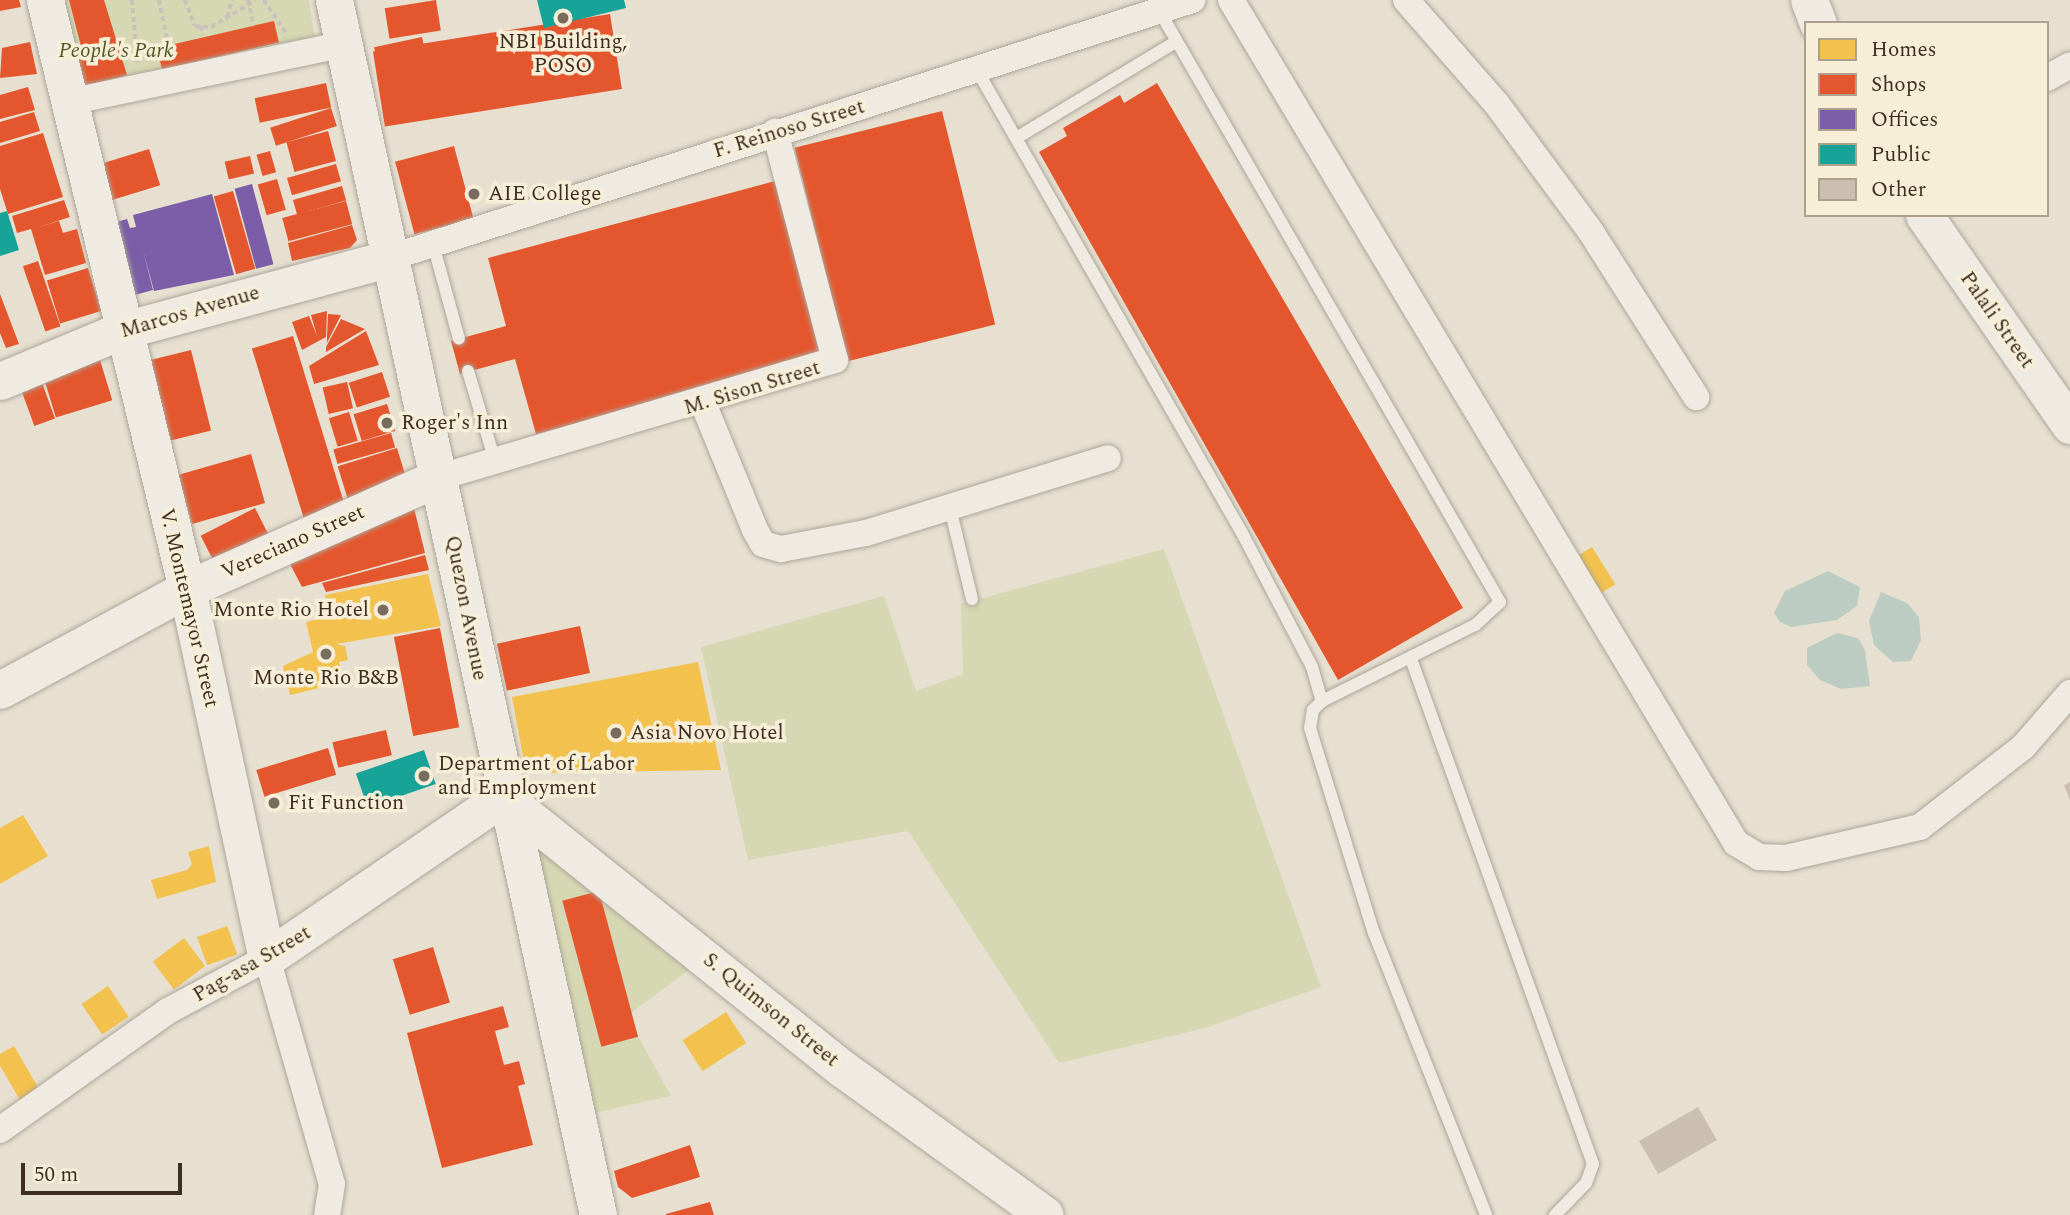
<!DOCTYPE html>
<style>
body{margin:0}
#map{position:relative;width:2070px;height:1215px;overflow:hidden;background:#e7e0d1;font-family:Spectral,serif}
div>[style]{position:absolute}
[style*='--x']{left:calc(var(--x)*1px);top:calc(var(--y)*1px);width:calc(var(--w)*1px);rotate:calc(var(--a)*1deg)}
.green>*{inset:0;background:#d6d7b3}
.water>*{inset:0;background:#bcccc2}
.homes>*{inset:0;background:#f2c14e;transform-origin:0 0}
.shops>*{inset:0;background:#e4572e;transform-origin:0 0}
.offices>*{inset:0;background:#7b5ea7;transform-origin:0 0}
.public>*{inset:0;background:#17a398;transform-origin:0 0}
.building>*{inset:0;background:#cbbfb2;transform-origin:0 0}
.path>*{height:3.5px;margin-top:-1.75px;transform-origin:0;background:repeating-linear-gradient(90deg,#c8c2b9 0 5px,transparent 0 8.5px)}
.roads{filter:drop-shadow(0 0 2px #ada599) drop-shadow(0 0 2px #ada599)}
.lane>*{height:12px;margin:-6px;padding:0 6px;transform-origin:6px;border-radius:6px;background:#efebe3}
.street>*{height:26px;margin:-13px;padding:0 13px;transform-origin:13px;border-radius:13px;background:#efebe3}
.secondary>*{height:37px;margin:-18.5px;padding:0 18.5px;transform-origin:18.5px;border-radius:18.5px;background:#efebe3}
.dots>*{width:19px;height:19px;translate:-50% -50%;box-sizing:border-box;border:4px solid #f7eed8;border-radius:50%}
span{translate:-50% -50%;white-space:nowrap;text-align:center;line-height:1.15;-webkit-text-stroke:7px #f7eed8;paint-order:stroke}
.poi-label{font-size:21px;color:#3d2e20}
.left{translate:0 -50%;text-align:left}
.right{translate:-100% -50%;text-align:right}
.park-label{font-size:21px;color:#4d5a26;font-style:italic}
.street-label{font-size:21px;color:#3d2e20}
.legend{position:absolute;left:1804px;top:21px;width:245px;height:196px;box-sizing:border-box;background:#f7eed8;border:2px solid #ada18e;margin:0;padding:9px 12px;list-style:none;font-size:21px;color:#3d2e20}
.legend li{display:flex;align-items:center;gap:14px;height:35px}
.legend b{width:35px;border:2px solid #ada18e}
.scale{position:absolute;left:21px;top:1163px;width:161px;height:32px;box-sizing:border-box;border:4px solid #3d2e20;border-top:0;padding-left:9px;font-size:21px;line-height:24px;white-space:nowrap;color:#3d2e20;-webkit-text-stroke:5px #f7eed8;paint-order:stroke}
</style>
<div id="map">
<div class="green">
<div style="clip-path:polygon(54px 0,309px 0,318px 60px,77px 110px)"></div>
<div style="clip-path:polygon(1164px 549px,1321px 987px,1205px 1028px,1059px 1063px,908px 831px,748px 860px,701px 647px,884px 596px,916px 691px,963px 674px,961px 604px)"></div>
<div style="clip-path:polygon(520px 830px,693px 967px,627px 1016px,671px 1096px,585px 1115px)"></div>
</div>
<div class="water">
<div style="clip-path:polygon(1828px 571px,1860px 587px,1857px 606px,1837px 620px,1791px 627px,1780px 622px,1774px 613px,1785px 591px)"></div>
<div style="clip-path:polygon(1881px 592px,1907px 603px,1919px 617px,1921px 640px,1911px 661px,1893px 662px,1874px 645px,1869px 621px)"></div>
<div style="clip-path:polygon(1837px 633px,1858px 638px,1865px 650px,1870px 686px,1841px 689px,1820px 680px,1807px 665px,1807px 648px)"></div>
</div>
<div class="homes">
<div style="left:1592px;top:547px;width:44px;height:28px;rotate:58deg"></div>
<div style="clip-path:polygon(428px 574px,441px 626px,336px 644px,345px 646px,348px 660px,339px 662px,344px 682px,290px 695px,283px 666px,313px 652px,306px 622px,330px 616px,325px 595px)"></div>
<div style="clip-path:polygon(698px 662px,721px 770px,526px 773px,512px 697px)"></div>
<div style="clip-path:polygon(23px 815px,48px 856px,0 884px,0 828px)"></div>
<div style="clip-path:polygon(209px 846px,216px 882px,157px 899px,151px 880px,187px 870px,192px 864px,188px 852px)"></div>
<div style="left:227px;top:926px;width:30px;height:32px;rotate:70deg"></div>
<div style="left:184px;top:938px;width:35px;height:39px;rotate:53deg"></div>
<div style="left:108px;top:986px;width:37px;height:32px;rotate:56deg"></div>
<div style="left:726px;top:1012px;width:37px;height:52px;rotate:57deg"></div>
<div style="clip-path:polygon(14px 1046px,39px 1089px,20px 1100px,0 1066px,0 1054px)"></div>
</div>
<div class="shops">
<div style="clip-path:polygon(0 0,19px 0,21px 7px,0 11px)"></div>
<div style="clip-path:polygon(69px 0,104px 0,127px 75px,80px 87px,73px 60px,84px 58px)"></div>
<div style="left:436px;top:0;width:31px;height:52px;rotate:81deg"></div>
<div style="left:610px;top:14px;width:76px;height:240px;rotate:81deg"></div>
<div style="left:274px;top:21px;width:22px;height:120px;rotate:77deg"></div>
<div style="left:422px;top:37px;width:19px;height:49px;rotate:78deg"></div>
<div style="clip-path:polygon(30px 42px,37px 74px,0 78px,2px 48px)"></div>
<div style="left:326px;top:83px;width:25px;height:73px;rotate:78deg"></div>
<div style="clip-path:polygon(1157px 83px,1463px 608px,1338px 680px,1039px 152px,1067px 136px,1063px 128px,1120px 95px,1124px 103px)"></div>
<div style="clip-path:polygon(28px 87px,35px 110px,0 119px,0 95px)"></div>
<div style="left:331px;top:108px;width:19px;height:64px;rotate:72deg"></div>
<div style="left:942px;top:111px;width:220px;height:152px;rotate:76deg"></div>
<div style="clip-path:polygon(34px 112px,40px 131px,0 143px,0 122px)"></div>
<div style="left:328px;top:131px;width:31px;height:43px;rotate:75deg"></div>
<div style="clip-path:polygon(43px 133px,63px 197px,8px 214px,0 189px,0 146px)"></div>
<div style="left:454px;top:146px;width:75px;height:61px;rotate:75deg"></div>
<div style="left:149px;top:149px;width:38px;height:51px;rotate:73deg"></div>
<div style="left:270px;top:151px;width:22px;height:14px;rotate:74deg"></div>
<div style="left:250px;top:156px;width:18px;height:26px;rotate:77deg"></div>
<div style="left:336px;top:164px;width:18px;height:51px;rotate:74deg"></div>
<div style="left:277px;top:179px;width:32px;height:20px;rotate:74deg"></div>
<div style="clip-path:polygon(779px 180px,827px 357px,536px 434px,515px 359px,460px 374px,451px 341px,506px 326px,488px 258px)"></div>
<div style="left:342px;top:186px;width:15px;height:51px;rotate:74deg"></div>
<div style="left:233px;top:191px;width:81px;height:20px;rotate:74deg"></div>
<div style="clip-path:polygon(64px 200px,70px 217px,36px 228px,59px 221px,63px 233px,77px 229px,86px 263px,45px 275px,31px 229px,17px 233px,12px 216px)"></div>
<div style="left:346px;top:201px;width:24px;height:66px;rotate:75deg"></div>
<div style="clip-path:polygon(352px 225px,357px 240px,350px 248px,292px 261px,288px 243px)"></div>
<div style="left:38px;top:261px;width:69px;height:16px;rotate:71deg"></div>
<div style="left:88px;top:268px;width:45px;height:43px;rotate:73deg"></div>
<div style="clip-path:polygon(0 294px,19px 344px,6px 348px,0 333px)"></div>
<div style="clip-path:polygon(327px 311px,326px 337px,302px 350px,292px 322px,309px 316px,317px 336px,311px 315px)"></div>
<div style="clip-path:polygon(328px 314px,341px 315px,327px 343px,327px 337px)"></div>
<div style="clip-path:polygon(341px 319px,365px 329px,326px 352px,326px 347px)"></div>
<div style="clip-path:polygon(366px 331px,379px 365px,314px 384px,309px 366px)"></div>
<div style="left:293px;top:336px;width:184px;height:43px;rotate:73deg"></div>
<div style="left:191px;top:350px;width:83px;height:52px;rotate:76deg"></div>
<div style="left:100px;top:360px;width:42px;height:59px;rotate:73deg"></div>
<div style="left:382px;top:372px;width:26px;height:35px;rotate:72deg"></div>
<div style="left:41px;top:380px;width:41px;height:22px;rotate:70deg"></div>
<div style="left:347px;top:382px;width:27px;height:25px;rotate:77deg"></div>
<div style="left:387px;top:404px;width:28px;height:35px;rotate:73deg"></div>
<div style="left:349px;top:412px;width:30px;height:21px;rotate:73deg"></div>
<div style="left:391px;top:433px;width:15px;height:60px;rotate:74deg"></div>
<div style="left:397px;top:448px;width:34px;height:62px;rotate:73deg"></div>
<div style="left:251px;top:454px;width:51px;height:76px;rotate:74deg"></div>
<div style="left:255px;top:508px;width:33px;height:61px;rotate:63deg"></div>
<div style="clip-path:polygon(414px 508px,425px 553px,302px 587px,288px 560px)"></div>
<div style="clip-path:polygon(425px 555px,429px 570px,326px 592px,322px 583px)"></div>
<div style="left:580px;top:626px;width:48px;height:85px;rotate:78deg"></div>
<div style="left:440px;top:628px;width:101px;height:47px;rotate:79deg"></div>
<div style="left:386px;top:730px;width:26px;height:55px;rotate:77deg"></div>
<div style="left:328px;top:748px;width:28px;height:75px;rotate:73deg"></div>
<div style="left:599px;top:891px;width:151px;height:38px;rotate:75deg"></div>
<div style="left:433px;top:947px;width:58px;height:42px;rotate:73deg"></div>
<div style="clip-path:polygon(503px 1006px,509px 1027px,495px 1031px,504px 1065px,519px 1061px,525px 1084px,518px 1086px,533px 1145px,442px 1168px,407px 1033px)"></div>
<div style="clip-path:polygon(690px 1145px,700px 1177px,632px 1198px,618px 1187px,614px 1171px)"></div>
<div style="clip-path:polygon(710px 1202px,714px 1215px,666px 1215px,666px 1214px)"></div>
</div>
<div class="offices">
<div style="left:252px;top:184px;width:83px;height:18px;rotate:75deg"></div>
<div style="clip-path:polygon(212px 194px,234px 275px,154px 291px,143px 250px,153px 290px,124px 298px,105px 225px,127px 219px,130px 228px,136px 227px,133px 215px)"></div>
</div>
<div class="public">
<div style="clip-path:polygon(537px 0,624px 0,626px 8px,544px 28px)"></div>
<div style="clip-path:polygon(7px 211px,19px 250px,0 256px,0 213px)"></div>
<div style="left:424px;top:750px;width:36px;height:72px;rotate:71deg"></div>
</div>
<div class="building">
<div style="clip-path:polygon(2070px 782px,2070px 800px,2064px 785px)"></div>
<div style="left:1698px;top:1107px;width:38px;height:68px;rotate:60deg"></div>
</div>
<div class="path">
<div style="--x:132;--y:0;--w:63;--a:84.6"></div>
<div style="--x:159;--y:0;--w:43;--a:77.9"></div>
<div style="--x:185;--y:0;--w:28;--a:69"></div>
<div style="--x:195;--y:26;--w:16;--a:4"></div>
<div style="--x:211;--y:27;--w:52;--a:-31"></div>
<div style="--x:248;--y:0;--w:26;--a:77"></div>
<div style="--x:264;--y:0;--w:40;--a:56"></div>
<div style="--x:227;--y:17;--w:18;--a:-74"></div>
<div style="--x:201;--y:26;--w:9;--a:77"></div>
<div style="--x:136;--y:56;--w:22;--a:-10"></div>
</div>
<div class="roads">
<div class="lane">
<div style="--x:1160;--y:12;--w:681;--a:60.05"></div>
<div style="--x:1500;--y:602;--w:34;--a:137"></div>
<div style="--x:1475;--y:625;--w:171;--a:153.6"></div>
<div style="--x:1322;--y:701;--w:13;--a:135"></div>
<div style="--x:1313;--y:710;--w:18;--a:99"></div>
<div style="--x:1310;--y:728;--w:215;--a:72.7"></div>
<div style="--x:1374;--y:933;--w:303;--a:68.3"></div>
<div style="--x:978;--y:72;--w:531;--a:60.2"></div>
<div style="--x:1242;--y:533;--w:151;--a:62.4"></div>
<div style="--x:1312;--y:667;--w:35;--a:74"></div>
<div style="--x:1018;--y:137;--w:182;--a:-31.1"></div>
<div style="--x:433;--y:244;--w:98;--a:74.7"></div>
<div style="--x:468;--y:371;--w:94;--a:73.3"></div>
<div style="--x:949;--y:504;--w:98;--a:76.4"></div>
<div style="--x:1411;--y:659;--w:537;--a:70.18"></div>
<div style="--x:1593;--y:1164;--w:20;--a:110"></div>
<div style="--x:1586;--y:1183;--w:45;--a:134.1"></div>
</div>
<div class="street">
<div style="--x:1231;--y:0;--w:983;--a:59.08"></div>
<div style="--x:1736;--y:843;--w:27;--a:31"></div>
<div style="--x:1759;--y:857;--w:27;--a:2"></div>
<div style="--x:1786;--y:858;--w:138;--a:-13"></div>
<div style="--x:1920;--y:827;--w:130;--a:-37.8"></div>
<div style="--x:2023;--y:747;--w:72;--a:-49"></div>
<div style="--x:1406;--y:0;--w:137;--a:48.9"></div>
<div style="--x:1496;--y:103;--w:160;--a:53.6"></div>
<div style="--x:1591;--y:232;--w:196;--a:57.5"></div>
<div style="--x:2047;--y:78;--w:26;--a:-29"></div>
<div style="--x:68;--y:102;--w:280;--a:-11.8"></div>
<div style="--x:386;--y:259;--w:847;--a:-17.81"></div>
<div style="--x:703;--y:403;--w:137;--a:67.7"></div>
<div style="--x:755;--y:530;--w:16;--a:60"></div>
<div style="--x:763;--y:544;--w:19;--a:16"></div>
<div style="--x:781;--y:549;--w:86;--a:-10.7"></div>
<div style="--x:866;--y:533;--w:253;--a:-17.2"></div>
<div style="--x:440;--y:477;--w:412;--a:-16.5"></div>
<div style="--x:835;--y:360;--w:236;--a:-104.7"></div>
<div style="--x:0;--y:1130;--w:206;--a:-35.3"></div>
<div style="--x:168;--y:1011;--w:112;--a:-28.2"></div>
<div style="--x:267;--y:958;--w:235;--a:74"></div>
<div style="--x:332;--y:1184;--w:31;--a:99"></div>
</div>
<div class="secondary">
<div style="--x:45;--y:0;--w:606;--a:76.45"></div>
<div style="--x:187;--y:589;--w:378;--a:77.8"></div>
<div style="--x:267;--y:958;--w:286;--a:-34.3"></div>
<div style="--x:503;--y:797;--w:435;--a:38.7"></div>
<div style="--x:843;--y:1069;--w:249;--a:35.9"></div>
<div style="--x:334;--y:0;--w:1243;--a:77.74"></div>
<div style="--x:1809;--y:0;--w:25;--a:69"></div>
<div style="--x:1924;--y:215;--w:256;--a:55.2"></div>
<div style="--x:0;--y:381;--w:130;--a:-22.6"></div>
<div style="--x:120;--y:331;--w:276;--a:-15.1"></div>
<div style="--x:0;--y:690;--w:213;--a:-28.4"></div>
<div style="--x:187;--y:589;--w:277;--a:-23.9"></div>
</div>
</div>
<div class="dots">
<div style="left:563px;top:18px;background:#786c5e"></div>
<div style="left:474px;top:194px;background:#786c5e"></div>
<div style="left:387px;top:423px;background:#786c5e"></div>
<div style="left:383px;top:610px;background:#786c5e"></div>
<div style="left:326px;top:654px;background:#786c5e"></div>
<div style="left:616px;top:733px;background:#786c5e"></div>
<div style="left:424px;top:776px;background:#786c5e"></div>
<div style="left:274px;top:803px;background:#786c5e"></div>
</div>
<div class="poi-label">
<span style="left:563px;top:54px">NBI Building,<br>POSO</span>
<span class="left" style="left:488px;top:194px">AIE College</span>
<span class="left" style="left:401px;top:423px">Roger's Inn</span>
<span class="right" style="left:369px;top:610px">Monte Rio Hotel</span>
<span style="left:326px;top:678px">Monte Rio B&amp;B</span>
<span class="left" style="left:630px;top:733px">Asia Novo Hotel</span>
<span class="left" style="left:438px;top:776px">Department of Labor<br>and Employment</span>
<span class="left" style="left:288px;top:803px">Fit Function</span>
</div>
<div class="park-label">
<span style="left:116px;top:51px">People's Park</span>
</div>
<div class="street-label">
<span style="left:789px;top:129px;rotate:-17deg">F. Reinoso Street</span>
<span style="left:190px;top:312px;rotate:-16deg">Marcos Avenue</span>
<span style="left:1997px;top:320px;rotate:55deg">Palali Street</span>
<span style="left:752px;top:388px;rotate:-17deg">M. Sison Street</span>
<span style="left:293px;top:542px;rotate:-24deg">Vereciano Street</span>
<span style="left:189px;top:608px;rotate:77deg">V. Montemayor Street</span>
<span style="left:466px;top:608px;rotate:79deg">Quezon Avenue</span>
<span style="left:252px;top:964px;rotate:-30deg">Pag-asa Street</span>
<span style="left:771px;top:1010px;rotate:39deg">S. Quimson Street</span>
</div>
<ul class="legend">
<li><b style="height:19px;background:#f2c14e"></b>Homes</li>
<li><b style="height:19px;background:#e4572e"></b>Shops</li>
<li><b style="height:19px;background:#7b5ea7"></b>Offices</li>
<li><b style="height:19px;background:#17a398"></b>Public</li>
<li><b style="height:19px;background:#cbbfb2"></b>Other</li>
</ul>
<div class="scale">50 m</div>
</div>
